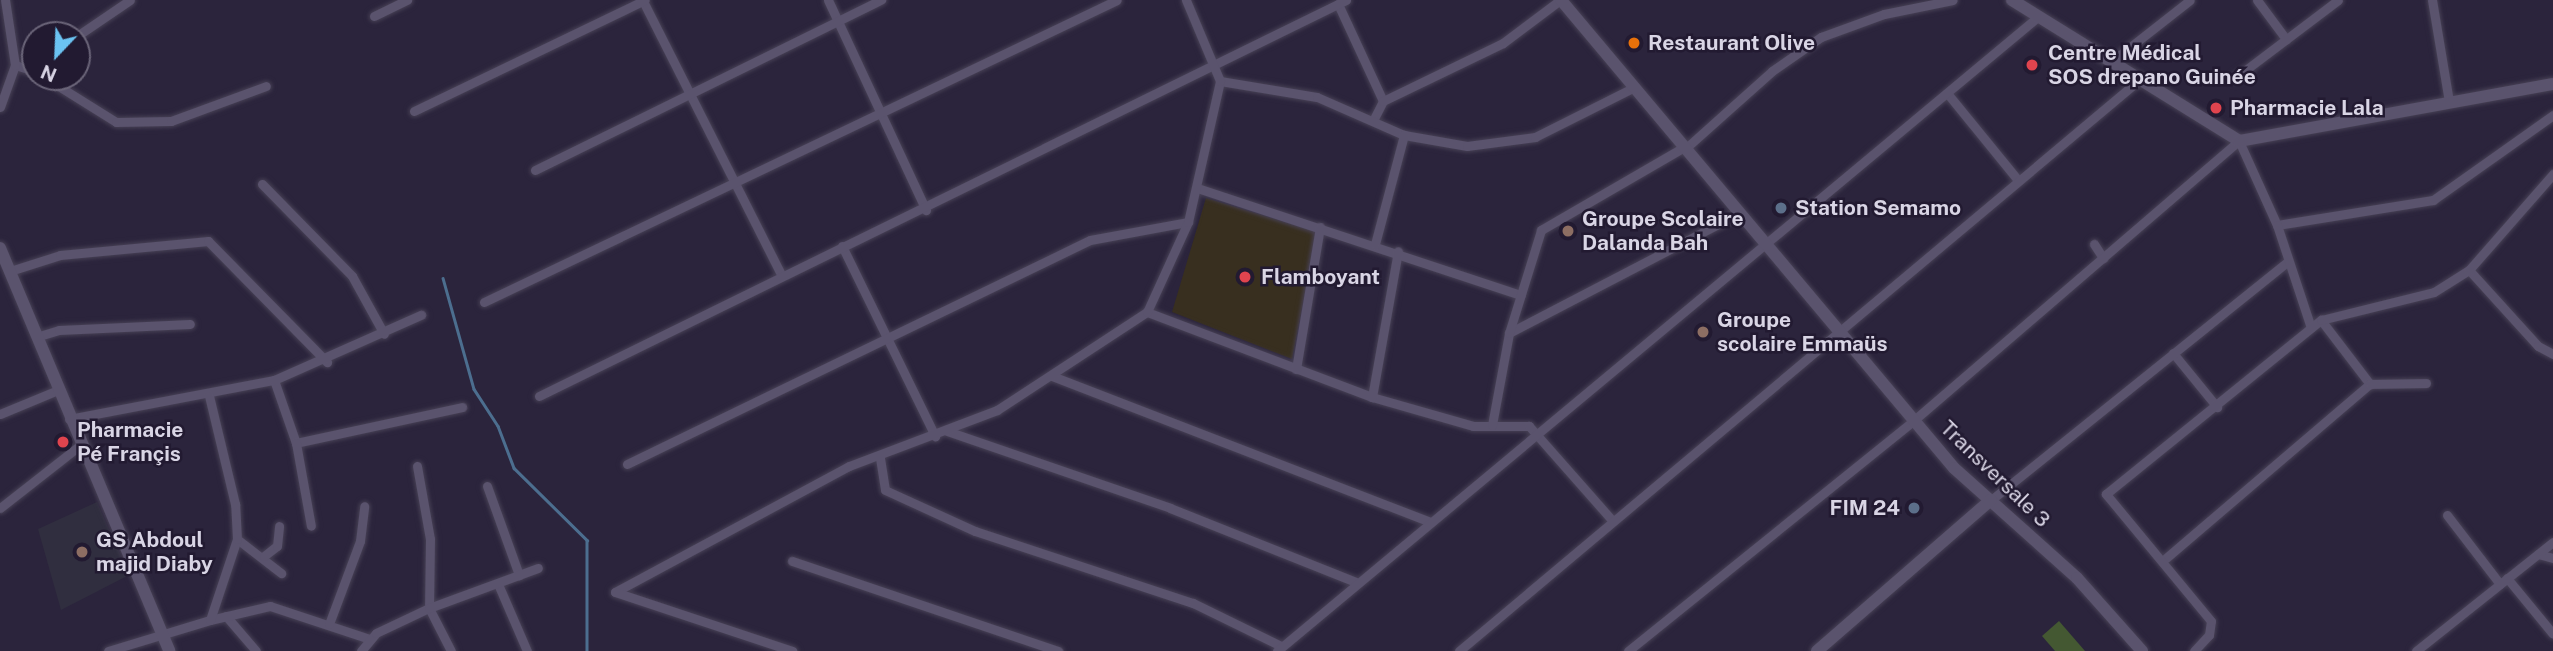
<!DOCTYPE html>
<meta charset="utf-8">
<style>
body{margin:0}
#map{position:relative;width:2553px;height:651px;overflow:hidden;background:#2b243c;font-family:"Public Sans",sans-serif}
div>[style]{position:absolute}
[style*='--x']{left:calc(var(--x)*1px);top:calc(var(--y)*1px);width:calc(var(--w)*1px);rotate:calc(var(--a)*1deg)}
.education>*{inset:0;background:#302e3f}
.medical>*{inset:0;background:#382f1f}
.green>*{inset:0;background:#445832}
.stream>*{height:2.5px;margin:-1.25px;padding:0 1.25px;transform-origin:1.25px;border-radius:1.25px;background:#4c6e8f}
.roads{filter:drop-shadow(0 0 2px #474155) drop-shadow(0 0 2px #474155)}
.street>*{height:9px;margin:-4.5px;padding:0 4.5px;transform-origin:4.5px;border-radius:4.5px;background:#5a536d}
.secondary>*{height:12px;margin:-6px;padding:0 6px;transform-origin:6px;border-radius:6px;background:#5a536d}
.dots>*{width:19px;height:19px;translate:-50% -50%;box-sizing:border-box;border:4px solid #221a31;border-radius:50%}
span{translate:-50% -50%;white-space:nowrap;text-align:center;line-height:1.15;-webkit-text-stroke:5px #221a31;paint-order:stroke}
.poi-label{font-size:21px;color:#d9d5e5;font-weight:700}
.left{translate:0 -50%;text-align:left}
.right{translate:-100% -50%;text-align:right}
.street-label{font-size:21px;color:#d9d5e5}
.north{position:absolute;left:21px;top:21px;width:70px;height:70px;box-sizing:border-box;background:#221a31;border:2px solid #6b6579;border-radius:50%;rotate:203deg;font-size:19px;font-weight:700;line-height:28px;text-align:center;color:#d9d5e5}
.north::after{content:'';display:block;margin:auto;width:24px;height:32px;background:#6bc3f2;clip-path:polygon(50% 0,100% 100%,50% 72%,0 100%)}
</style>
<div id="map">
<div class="education">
<div style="clip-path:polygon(97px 502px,129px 575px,61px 610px,38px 529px)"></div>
</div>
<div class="medical">
<div style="clip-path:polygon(1206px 198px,1317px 232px,1292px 359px,1172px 312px)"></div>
</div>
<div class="green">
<div style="clip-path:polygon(2059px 621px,2085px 651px,2055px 651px,2042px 636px)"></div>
</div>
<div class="stream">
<div style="--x:443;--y:278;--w:115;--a:74.4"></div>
<div style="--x:474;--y:389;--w:44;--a:57"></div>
<div style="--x:498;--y:426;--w:45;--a:69.1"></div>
<div style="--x:514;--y:468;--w:103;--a:44.6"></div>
<div style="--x:587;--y:540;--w:111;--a:90"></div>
</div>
<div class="roads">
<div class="street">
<div style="--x:828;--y:0;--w:232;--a:65"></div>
<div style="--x:2257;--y:0;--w:49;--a:53.4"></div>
<div style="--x:2432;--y:0;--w:103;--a:80.5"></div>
<div style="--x:643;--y:1;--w:308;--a:63.2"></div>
<div style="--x:1338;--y:4;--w:107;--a:65.1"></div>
<div style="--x:1383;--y:101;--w:20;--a:117"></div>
<div style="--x:374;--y:16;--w:37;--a:-26"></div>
<div style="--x:77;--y:36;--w:64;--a:-34.2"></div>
<div style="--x:2111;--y:62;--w:100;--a:-38.1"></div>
<div style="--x:15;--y:65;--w:21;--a:17"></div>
<div style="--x:44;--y:77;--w:85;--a:32"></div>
<div style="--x:116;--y:122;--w:55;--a:-1"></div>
<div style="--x:171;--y:121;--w:101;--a:-20.2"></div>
<div style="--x:2235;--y:78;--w:129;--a:-37.1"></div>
<div style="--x:1220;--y:81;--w:98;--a:9.4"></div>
<div style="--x:1317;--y:97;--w:95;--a:23.6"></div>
<div style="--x:1404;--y:135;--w:64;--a:9.9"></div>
<div style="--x:1467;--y:146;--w:69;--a:-7.5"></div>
<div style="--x:1535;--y:137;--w:112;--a:-26.6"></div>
<div style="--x:1947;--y:93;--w:112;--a:50.8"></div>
<div style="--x:1383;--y:101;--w:133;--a:-25.8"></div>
<div style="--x:1503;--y:43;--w:71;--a:-37"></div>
<div style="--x:0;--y:107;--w:45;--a:-70.3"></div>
<div style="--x:15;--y:65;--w:66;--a:-98.7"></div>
<div style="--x:414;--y:111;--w:256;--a:-25.7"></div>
<div style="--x:1686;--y:148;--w:115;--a:-41.8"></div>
<div style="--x:1772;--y:71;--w:60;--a:-34.8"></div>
<div style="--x:1821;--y:37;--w:67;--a:-20.1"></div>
<div style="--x:1884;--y:14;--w:70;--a:-11.5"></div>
<div style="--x:535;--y:170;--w:386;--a:-26.2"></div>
<div style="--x:262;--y:184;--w:129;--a:45.6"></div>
<div style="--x:352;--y:276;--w:66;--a:61.1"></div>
<div style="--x:1197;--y:188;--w:341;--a:18.3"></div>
<div style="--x:2277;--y:225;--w:158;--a:-9.1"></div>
<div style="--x:2433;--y:200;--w:147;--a:-35.3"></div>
<div style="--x:1375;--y:244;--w:113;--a:-75.1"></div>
<div style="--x:2094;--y:244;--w:17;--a:57"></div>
<div style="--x:842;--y:246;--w:212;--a:63.9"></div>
<div style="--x:2469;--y:270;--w:103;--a:47.8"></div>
<div style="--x:2538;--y:346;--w:17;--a:28"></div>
<div style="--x:10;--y:271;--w:52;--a:-17.7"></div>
<div style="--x:60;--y:255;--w:149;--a:-5.4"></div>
<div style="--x:208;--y:241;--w:170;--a:45.5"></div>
<div style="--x:484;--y:302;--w:701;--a:-25.51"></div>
<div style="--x:1147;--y:312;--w:241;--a:20.7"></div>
<div style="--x:1372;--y:397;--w:105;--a:16"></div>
<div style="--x:1473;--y:426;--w:56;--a:0"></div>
<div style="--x:1529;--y:426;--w:125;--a:48.6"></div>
<div style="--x:2321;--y:320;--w:81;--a:52.6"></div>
<div style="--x:1509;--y:333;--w:260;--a:-27.5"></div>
<div style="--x:36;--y:337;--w:24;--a:-17"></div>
<div style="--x:59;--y:330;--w:131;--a:-2.6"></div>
<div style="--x:2173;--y:353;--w:70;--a:50.8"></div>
<div style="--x:1296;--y:369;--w:144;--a:-80.4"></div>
<div style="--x:1052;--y:376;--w:405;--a:21.1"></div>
<div style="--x:274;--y:380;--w:67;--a:70.8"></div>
<div style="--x:296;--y:443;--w:170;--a:-12.2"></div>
<div style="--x:539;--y:396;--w:899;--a:-26.14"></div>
<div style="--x:1372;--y:397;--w:148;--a:-79.9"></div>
<div style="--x:0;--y:414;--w:63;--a:-22.5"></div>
<div style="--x:69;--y:419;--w:209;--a:-10.8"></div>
<div style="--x:274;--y:380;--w:161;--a:-23.9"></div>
<div style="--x:1492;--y:425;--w:94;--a:-79.5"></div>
<div style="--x:1509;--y:333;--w:108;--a:-72.7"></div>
<div style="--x:1541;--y:230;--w:162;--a:-30.1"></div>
<div style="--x:947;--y:431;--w:236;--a:19"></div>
<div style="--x:1170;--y:508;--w:200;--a:21.7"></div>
<div style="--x:296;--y:443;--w:84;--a:79.8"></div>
<div style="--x:880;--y:458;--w:32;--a:81"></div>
<div style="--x:885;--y:490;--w:99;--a:24.5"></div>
<div style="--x:975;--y:531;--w:230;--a:18.3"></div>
<div style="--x:1193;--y:603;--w:98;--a:26"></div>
<div style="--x:627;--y:464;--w:514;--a:-25.82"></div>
<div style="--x:1090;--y:240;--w:100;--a:-10.4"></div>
<div style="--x:417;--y:466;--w:74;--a:79.9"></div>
<div style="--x:430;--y:539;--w:69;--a:90.8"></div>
<div style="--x:429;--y:608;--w:48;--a:62.9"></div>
<div style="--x:487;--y:486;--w:95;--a:70.2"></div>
<div style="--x:1991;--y:500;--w:380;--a:-38.8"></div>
<div style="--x:0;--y:508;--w:100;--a:-38.1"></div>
<div style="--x:2447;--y:515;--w:87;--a:52.5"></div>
<div style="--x:237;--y:539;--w:56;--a:37.7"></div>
<div style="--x:2538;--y:554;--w:16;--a:15"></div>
<div style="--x:264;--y:556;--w:16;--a:-38"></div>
<div style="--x:277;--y:546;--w:20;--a:-84"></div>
<div style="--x:2166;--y:558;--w:268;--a:-40.5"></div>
<div style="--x:2370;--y:384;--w:56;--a:-1"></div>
<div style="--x:792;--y:561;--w:281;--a:18.7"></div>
<div style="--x:2507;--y:578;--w:72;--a:50.6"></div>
<div style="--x:498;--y:584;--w:73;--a:66.6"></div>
<div style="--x:615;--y:592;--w:266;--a:-28.3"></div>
<div style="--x:849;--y:466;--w:158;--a:-20.7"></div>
<div style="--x:997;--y:410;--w:179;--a:-33.2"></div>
<div style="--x:1147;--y:312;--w:99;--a:-65.5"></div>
<div style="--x:1188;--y:222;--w:145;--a:-77.2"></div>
<div style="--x:1220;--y:81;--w:88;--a:-112.8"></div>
<div style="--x:615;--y:592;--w:187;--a:18.4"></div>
<div style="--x:226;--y:616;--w:46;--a:49.4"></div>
<div style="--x:210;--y:620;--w:62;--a:-13.1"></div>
<div style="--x:270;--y:606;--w:105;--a:18.3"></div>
<div style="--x:329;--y:624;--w:89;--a:-69.5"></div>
<div style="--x:360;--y:541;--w:35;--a:-83"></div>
<div style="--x:108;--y:651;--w:107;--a:-16.9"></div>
<div style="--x:210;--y:620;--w:85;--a:-71.6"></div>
<div style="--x:237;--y:539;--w:35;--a:-93"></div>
<div style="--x:235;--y:504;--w:111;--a:-103.5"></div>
<div style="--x:361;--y:651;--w:23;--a:-50"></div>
<div style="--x:376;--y:633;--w:59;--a:-25.3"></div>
<div style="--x:429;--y:608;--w:116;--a:-20.2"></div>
<div style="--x:1277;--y:651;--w:992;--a:-39.81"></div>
<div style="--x:1459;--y:651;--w:888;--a:-40.02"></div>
<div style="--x:1628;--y:651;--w:366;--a:-38.9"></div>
<div style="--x:1913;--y:421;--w:430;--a:-40.7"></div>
<div style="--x:2239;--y:141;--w:92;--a:65.7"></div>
<div style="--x:2277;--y:225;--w:108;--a:71.7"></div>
<div style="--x:2194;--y:651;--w:22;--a:-47"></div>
<div style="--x:2209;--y:635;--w:14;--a:-82"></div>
<div style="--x:2211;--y:621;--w:165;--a:-129.6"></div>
<div style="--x:2106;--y:494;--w:277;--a:-39"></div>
<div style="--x:2321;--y:320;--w:116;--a:-13.9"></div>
<div style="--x:2434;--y:292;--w:41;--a:-32.2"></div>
<div style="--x:2469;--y:270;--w:128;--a:-48.8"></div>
<div style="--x:2416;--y:651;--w:175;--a:-38.5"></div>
</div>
<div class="secondary">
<div style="--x:1561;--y:0;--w:611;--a:49.98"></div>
<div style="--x:1954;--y:468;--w:165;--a:41.8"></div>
<div style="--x:2077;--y:578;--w:98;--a:48.3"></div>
<div style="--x:2012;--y:0;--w:267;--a:31.8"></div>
<div style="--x:2239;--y:141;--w:319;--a:-10.3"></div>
<div style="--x:0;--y:248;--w:437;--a:67.2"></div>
<div style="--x:1817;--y:651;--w:230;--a:-41"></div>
</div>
</div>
<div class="dots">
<div style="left:1634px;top:43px;background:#e8710a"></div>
<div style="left:2032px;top:65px;background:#e0444e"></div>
<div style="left:2216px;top:108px;background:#e0444e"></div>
<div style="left:1781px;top:208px;background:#5c6f8a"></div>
<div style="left:1568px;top:231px;background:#8d6e63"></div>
<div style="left:1245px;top:277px;background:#e0444e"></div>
<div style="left:1703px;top:332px;background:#8d6e63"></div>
<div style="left:63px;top:442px;background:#e0444e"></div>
<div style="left:1914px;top:508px;background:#5c6f8a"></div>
<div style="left:82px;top:552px;background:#8d6e63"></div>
</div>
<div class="poi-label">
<span class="left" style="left:1648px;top:43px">Restaurant Olive</span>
<span class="left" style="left:2048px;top:65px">Centre Médical<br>SOS drepano Guinée</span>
<span class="left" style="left:2230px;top:108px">Pharmacie Lala</span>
<span class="left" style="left:1795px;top:208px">Station Semamo</span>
<span class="left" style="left:1582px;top:231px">Groupe Scolaire<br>Dalanda Bah</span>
<span class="left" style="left:1261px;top:277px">Flamboyant</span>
<span class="left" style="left:1717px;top:332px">Groupe<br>scolaire Emmaüs</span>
<span class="left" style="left:77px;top:442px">Pharmacie<br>Pé Françis</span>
<span class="right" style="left:1900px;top:508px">FIM 24</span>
<span class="left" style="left:96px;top:552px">GS Abdoul<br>majid Diaby</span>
</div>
<div class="street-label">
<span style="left:1995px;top:474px;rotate:44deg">Transversale 3</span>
</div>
<div class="north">N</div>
</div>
